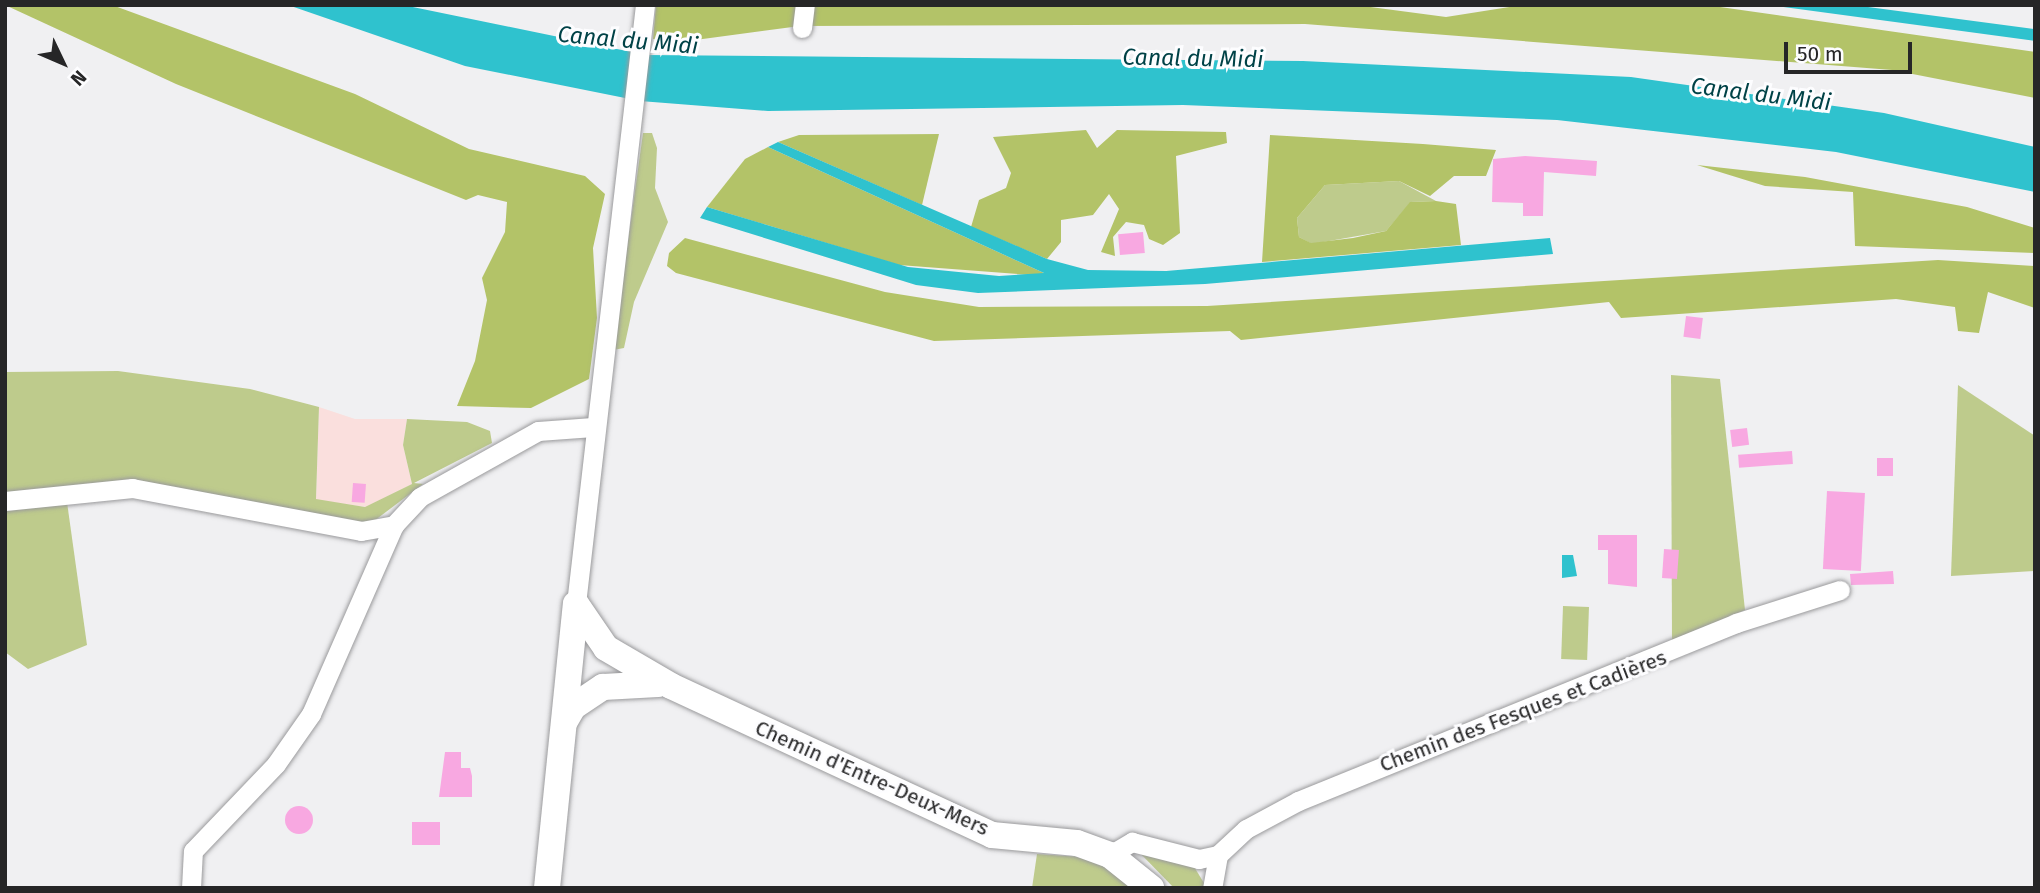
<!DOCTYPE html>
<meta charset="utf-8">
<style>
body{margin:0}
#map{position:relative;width:2040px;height:893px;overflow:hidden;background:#f0f0f2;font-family:"Fira Sans",sans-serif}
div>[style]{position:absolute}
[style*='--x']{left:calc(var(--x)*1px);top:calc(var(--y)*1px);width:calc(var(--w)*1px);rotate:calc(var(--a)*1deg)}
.industrial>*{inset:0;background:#fadfdd}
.green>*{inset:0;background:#becb8c;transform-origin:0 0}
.forest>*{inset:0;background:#b3c368}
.water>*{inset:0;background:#2fc2ce}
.building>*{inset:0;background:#f8a8e1;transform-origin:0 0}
.round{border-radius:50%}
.roads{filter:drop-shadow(0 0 2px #9a9a9c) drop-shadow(0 0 2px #9a9a9c)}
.street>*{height:19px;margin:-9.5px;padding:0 9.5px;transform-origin:9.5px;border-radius:9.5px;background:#fff}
.secondary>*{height:26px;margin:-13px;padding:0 13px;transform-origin:13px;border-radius:13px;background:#fff}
span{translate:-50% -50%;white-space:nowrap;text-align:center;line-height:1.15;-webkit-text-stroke:6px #fdfdff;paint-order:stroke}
.street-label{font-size:21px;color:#262627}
.water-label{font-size:23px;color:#004247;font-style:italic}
.frame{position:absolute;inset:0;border:7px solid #262627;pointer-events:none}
.north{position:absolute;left:28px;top:28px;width:70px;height:70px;-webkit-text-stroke:5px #fdfdff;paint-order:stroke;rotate:134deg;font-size:19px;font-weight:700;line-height:28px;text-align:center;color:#262627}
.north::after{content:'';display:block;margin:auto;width:24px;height:32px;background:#262627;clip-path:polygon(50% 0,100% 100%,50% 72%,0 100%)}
.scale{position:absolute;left:1784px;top:42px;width:128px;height:32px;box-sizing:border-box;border:4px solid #262627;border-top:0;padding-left:9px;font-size:21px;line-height:24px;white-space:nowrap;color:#262627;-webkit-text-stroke:5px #fdfdff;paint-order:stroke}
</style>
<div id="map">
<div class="industrial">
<div style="clip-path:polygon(319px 407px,355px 419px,407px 419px,403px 445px,412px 484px,366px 507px,316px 500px)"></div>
</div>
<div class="green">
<div style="clip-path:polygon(643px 133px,652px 133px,657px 148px,655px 188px,668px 222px,634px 302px,624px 348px,613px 350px)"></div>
<div style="clip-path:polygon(1399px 181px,1436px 201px,1411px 202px,1386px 231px,1312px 244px,1299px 237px,1297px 218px,1325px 185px)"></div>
<div style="clip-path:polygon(118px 371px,250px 389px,319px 407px,316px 499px,365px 507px,412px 484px,403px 445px,407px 419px,467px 422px,490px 431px,492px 443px,414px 483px,423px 484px,370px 524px,132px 482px,5px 496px,5px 372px)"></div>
<div style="clip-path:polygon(1671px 375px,1720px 379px,1745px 610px,1672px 643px)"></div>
<div style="clip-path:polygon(1958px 385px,2035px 436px,2035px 571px,1951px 576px)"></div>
<div style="clip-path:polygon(66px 495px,87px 645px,28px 669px,5px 652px,5px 506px)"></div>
<div style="left:1563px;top:606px;width:26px;height:53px;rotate:2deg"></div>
<div style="clip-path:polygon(1137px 850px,1193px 865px,1207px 888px,1174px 888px)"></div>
<div style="clip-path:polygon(1037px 854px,1082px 857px,1107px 866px,1130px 888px,1032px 888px)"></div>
</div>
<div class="forest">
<div style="clip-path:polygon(5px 5px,112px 5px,355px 94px,469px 149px,585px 176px,605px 194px,593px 248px,597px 318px,589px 379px,531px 408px,457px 406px,475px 361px,487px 300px,482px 278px,505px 232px,507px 202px,478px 195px,466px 200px,176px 84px)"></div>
<div style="clip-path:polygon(656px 5px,1363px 6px,1446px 17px,1522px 5px,1706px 5px,2035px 52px,2035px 98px,1892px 70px,1305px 24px,800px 26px,673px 43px,653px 39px)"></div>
<div style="clip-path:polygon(1086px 130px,1097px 148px,1117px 130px,1226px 132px,1227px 143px,1176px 156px,1180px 233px,1163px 245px,1149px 239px,1144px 225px,1126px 222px,1113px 237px,1115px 256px,1101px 252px,1119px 209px,1109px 194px,1093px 215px,1061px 220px,1061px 242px,1047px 259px,971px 227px,979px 200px,1006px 188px,1011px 173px,993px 137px)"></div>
<div style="clip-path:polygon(939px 134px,922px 205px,778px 142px,799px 135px)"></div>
<div style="clip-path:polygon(1270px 135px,1423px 144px,1496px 150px,1486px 176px,1454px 176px,1430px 196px,1399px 181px,1325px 185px,1297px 218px,1299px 237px,1311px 243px,1353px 238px,1386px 231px,1410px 202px,1436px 201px,1456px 204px,1461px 245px,1262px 262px)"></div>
<div style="clip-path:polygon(768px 147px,1044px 273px,1043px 276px,899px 265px,707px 207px,745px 159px)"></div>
<div style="clip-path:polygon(1697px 165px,1805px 177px,1967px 207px,2035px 228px,2035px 253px,1855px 246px,1853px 192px,1765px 186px)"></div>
<div style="clip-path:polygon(685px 238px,885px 292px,979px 307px,1207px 306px,1938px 260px,2035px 266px,2035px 308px,1988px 292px,1979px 333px,1958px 331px,1955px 307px,1896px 299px,1621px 318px,1609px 302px,1241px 340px,1230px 331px,934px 341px,676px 273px,667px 266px,669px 253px)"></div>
</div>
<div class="water">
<div style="clip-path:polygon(288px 5px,403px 5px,646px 55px,1303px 61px,1631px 77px,1884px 113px,2035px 147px,2035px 192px,1836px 152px,1557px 120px,1183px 105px,768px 111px,640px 101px,465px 66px)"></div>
<div style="clip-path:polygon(1769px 5px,1853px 5px,2034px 29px,2035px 41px)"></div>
<div style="clip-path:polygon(778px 142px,1047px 259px,1088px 270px,1166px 271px,1550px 238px,1553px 254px,1205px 284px,978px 293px,916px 285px,700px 218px,707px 207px,908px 267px,999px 276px,1044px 273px,768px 147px)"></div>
<div style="clip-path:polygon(1562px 555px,1573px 555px,1577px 576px,1562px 578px)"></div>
</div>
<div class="building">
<div style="clip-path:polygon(1525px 156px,1597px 161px,1596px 176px,1544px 172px,1543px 216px,1523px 216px,1523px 203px,1492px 202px,1493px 159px)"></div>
<div style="left:1143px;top:232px;width:21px;height:25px;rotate:85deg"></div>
<div style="left:1686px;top:316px;width:17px;height:21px;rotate:7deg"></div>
<div style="left:1747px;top:428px;width:17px;height:17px;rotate:83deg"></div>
<div style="left:1792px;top:451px;width:13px;height:54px;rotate:86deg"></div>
<div style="left:1877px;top:458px;width:16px;height:18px"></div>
<div style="left:353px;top:483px;width:13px;height:19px;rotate:4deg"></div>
<div style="left:1827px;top:491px;width:38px;height:78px;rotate:3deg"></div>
<div style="clip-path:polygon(1598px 535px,1637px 535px,1637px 587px,1608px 584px,1608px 550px,1598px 550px)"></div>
<div style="left:1664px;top:549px;width:15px;height:29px;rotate:4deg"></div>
<div style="clip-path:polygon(1893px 571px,1894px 584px,1851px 585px,1850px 574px)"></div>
<div style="clip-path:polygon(445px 752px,461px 752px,461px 768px,470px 768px,472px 776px,472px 797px,439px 797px)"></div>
<div class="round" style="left:285px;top:806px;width:28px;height:28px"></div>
<div style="left:412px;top:822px;width:28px;height:23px"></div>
</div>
<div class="roads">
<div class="street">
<div style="--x:802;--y:28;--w:23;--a:-83"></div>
<div style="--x:5;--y:501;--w:128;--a:-5.8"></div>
<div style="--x:132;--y:488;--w:233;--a:10.6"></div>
<div style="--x:361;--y:531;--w:34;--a:-10"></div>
<div style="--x:576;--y:604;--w:603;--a:-83.43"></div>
<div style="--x:1110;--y:855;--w:26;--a:-31"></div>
<div style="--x:1132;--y:842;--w:69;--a:14.2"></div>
<div style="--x:1199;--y:859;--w:19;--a:-12"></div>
<div style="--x:1218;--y:855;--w:34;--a:100"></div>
<div style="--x:1218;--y:855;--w:38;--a:-43"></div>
<div style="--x:1246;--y:829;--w:59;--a:-28.3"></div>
<div style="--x:1298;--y:801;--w:473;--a:-22.1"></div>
<div style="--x:1736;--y:623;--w:109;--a:-17.6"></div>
<div style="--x:191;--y:888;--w:37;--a:-87"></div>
<div style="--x:193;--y:851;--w:120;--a:-46.3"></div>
<div style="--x:276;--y:764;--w:61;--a:-55"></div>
<div style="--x:311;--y:714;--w:206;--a:-66.3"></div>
<div style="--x:394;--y:525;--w:38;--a:-47"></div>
<div style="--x:420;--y:497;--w:135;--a:-29.2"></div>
<div style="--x:538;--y:431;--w:55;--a:-4.2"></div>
</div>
<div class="secondary">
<div style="--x:576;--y:604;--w:53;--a:55.7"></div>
<div style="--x:606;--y:648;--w:75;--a:30.3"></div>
<div style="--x:671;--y:686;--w:354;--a:24.9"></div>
<div style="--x:992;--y:835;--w:85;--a:5.4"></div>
<div style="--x:1077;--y:843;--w:35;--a:20"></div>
<div style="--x:1110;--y:855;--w:53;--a:38.8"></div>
<div style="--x:565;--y:721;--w:16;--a:-60"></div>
<div style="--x:573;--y:707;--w:36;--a:-34"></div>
<div style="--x:603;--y:687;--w:55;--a:-3.1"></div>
<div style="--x:547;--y:888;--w:285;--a:-84.2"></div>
</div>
</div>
<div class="street-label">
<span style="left:1523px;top:711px;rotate:-21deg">Chemin des Fesques et Cadières</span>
<span style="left:872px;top:778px;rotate:24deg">Chemin d'Entre-Deux-Mers</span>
</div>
<div class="water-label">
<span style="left:628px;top:40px;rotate:5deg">Canal du Midi</span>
<span style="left:1193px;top:58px;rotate:1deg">Canal du Midi</span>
<span style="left:1761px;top:94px;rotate:7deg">Canal du Midi</span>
</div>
<div class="frame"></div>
<div class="north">N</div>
<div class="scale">50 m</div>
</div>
